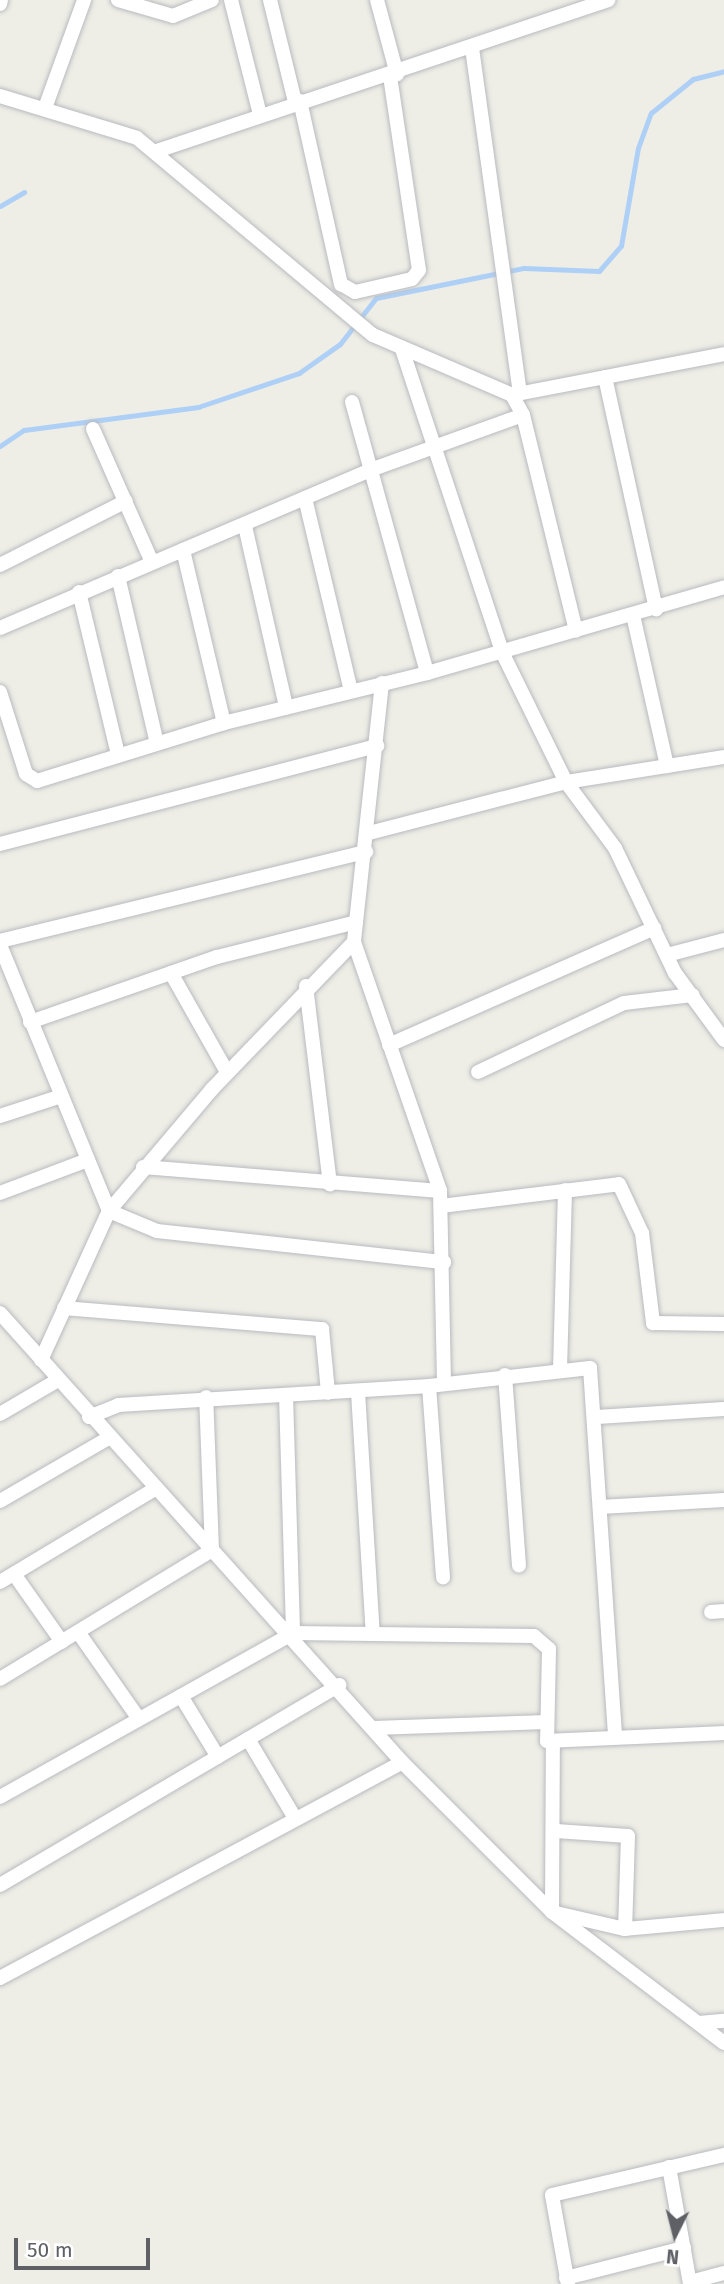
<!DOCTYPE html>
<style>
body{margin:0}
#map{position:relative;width:724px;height:2284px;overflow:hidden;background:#eeeee7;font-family:"Fira Sans",sans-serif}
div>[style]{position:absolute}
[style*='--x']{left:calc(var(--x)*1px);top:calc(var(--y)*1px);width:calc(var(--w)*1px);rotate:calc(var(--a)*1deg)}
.stream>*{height:5px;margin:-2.5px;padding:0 2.5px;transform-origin:2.5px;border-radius:2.5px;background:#afd0f6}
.roads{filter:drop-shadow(0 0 2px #b9babf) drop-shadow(0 0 2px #b9babf)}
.street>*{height:14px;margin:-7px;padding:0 7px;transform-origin:7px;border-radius:7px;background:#fff}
span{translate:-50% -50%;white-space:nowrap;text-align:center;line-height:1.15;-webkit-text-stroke:5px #fff;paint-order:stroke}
.north{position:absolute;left:640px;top:2200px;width:70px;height:70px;-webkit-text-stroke:5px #fff;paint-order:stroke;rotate:186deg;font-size:19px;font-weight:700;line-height:28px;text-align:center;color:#5e6065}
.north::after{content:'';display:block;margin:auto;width:24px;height:32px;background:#5e6065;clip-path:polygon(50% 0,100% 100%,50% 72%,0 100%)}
.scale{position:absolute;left:14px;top:2238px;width:136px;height:32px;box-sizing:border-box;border:4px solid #5e6065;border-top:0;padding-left:9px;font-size:21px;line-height:24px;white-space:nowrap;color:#5e6065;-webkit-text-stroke:5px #fff;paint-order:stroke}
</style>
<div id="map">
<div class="stream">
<div style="--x:0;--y:206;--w:28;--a:-30"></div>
<div style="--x:0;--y:446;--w:29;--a:-34"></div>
<div style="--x:24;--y:430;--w:176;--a:-7.5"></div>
<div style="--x:198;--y:407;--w:107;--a:-18.6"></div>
<div style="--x:299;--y:373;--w:50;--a:-35.3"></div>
<div style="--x:340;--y:344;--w:58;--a:-52"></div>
<div style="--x:376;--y:298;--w:151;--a:-11.5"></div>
<div style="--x:524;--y:268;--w:75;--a:2.3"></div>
<div style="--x:599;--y:271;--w:33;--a:-49"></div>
<div style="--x:621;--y:246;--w:99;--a:-80.2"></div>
<div style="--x:638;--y:148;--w:37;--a:-70"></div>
<div style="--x:651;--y:113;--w:54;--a:-39"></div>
<div style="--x:693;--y:79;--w:32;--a:-14"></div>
</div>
<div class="roads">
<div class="street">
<div style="--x:118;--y:0;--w:57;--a:16.2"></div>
<div style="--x:173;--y:16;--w:42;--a:-22.3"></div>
<div style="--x:231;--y:0;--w:119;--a:75.8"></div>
<div style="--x:270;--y:0;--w:105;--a:76.2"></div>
<div style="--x:377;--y:0;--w:77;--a:74.9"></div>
<div style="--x:0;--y:4;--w:4;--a:-76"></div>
<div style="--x:472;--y:48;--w:348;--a:82.1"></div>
<div style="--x:0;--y:96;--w:143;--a:17"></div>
<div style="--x:137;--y:138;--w:307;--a:39.9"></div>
<div style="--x:373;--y:335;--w:151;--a:23.3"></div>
<div style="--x:512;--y:395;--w:23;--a:61"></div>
<div style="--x:523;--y:415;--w:222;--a:76.2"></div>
<div style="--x:300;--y:101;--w:188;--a:77.4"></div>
<div style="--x:341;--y:284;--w:16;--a:30"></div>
<div style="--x:355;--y:292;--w:58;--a:-12.8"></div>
<div style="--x:412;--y:279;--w:11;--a:-52"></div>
<div style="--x:419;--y:270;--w:196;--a:-98.5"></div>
<div style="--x:45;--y:108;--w:115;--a:-70.1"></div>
<div style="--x:157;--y:151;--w:476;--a:-18.5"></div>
<div style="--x:402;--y:349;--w:319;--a:71.7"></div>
<div style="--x:502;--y:652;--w:145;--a:63.8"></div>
<div style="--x:566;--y:782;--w:82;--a:53.4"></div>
<div style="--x:615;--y:848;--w:139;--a:64.4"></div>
<div style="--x:675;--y:973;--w:83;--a:53.8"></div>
<div style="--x:605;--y:377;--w:238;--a:77.6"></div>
<div style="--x:512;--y:395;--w:216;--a:-10.9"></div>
<div style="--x:352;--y:402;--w:281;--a:74.5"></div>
<div style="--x:93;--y:429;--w:145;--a:66.1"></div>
<div style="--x:305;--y:498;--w:198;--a:76.6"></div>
<div style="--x:245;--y:526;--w:186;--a:77.2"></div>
<div style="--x:183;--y:550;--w:178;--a:76.7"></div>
<div style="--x:0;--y:565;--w:141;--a:-26.9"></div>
<div style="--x:118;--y:576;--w:171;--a:76.9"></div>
<div style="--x:79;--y:592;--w:168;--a:76.5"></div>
<div style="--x:633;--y:615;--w:155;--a:77.3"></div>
<div style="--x:0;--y:628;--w:405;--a:-23.1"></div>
<div style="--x:373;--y:469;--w:159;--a:-19.8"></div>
<div style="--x:382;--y:683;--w:261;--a:96.2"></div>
<div style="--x:354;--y:942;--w:263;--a:70.9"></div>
<div style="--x:440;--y:1191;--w:193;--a:88.8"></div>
<div style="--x:0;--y:692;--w:86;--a:72.4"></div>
<div style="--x:26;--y:774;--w:13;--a:32"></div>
<div style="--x:37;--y:781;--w:196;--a:-17.2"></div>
<div style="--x:224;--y:723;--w:209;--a:-13.8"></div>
<div style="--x:427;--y:673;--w:309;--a:-16.1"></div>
<div style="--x:369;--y:833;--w:203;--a:-14.5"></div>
<div style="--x:566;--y:782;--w:160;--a:-9"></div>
<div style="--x:0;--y:844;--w:390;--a:-14.6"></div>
<div style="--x:0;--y:941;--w:377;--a:-13.7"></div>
<div style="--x:0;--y:945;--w:287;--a:67.7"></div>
<div style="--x:109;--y:1211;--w:52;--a:22.6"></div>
<div style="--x:157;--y:1231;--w:289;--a:6.2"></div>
<div style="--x:667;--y:955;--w:59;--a:-14.7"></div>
<div style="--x:171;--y:973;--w:114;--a:60.5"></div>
<div style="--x:306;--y:986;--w:200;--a:83.1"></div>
<div style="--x:30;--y:1022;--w:198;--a:-19.2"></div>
<div style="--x:217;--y:957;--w:143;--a:-14.1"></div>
<div style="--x:389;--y:1045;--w:290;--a:-23.8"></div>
<div style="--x:478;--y:1072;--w:161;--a:-25.3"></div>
<div style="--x:624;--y:1003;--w:69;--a:-6.6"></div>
<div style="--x:0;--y:1116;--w:61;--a:-18.1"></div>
<div style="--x:143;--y:1167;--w:298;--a:4.6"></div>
<div style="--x:0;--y:1193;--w:94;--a:-20.6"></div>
<div style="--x:441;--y:1206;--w:179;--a:-7"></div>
<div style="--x:619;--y:1184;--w:54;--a:64.9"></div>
<div style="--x:642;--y:1233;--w:91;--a:83"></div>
<div style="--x:653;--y:1323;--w:71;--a:0.8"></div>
<div style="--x:64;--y:1308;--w:259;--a:4.7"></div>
<div style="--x:322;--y:1329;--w:64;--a:84.6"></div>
<div style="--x:0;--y:1313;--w:603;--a:48.16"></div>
<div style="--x:402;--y:1762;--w:212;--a:45"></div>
<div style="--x:552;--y:1912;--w:216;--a:37.3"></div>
<div style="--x:41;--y:1360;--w:164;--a:-65.5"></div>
<div style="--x:109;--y:1211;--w:160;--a:-49.8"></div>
<div style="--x:212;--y:1089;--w:204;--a:-46"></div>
<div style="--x:560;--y:1370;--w:180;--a:-88.4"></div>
<div style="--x:505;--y:1375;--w:191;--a:85.8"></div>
<div style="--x:429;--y:1386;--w:192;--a:85.8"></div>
<div style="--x:358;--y:1392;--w:242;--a:86.5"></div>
<div style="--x:286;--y:1395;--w:238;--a:88.3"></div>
<div style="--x:0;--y:1414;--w:67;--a:-30.4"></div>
<div style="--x:89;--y:1417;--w:31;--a:-22"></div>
<div style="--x:118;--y:1405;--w:312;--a:-3.5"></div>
<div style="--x:429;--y:1386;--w:162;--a:-6.4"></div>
<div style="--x:590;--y:1368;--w:369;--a:86.1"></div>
<div style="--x:597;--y:1417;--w:127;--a:-3.6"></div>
<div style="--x:0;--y:1501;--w:124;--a:-30.1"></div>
<div style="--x:600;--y:1507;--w:124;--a:-3.2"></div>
<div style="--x:14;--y:1574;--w:83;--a:54.8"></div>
<div style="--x:0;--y:1582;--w:181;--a:-31"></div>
<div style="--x:711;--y:1612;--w:13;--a:-4"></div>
<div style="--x:78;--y:1632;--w:106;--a:55"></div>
<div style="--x:0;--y:1679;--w:248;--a:-31.3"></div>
<div style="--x:212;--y:1550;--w:153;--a:-92.2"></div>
<div style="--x:181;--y:1696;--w:71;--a:58.8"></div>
<div style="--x:374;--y:1728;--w:173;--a:-2"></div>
<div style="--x:248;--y:1739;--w:92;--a:59.3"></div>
<div style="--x:0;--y:1797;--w:336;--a:-29.2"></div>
<div style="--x:293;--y:1633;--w:241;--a:0.7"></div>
<div style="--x:534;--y:1636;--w:20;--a:41"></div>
<div style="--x:549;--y:1649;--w:92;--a:91.2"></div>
<div style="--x:547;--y:1741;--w:177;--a:-2.6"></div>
<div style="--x:556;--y:1831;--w:72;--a:4"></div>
<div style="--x:628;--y:1836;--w:93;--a:91.8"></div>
<div style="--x:0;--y:1885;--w:394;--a:-30.5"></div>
<div style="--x:552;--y:1912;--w:171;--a:-89.7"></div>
<div style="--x:556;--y:1913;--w:71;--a:13.1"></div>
<div style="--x:625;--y:1929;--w:99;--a:-5.2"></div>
<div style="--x:0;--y:1978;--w:456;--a:-28.2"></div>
<div style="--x:699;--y:2023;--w:25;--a:-5"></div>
<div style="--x:669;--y:2167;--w:119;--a:79.8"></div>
<div style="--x:566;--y:2278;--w:122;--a:-14.3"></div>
<div style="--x:690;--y:2282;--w:35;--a:-15"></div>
<div style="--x:568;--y:2284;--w:90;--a:-100.2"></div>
<div style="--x:552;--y:2195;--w:177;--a:-13.1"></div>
</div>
</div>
<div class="north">N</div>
<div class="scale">50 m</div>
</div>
